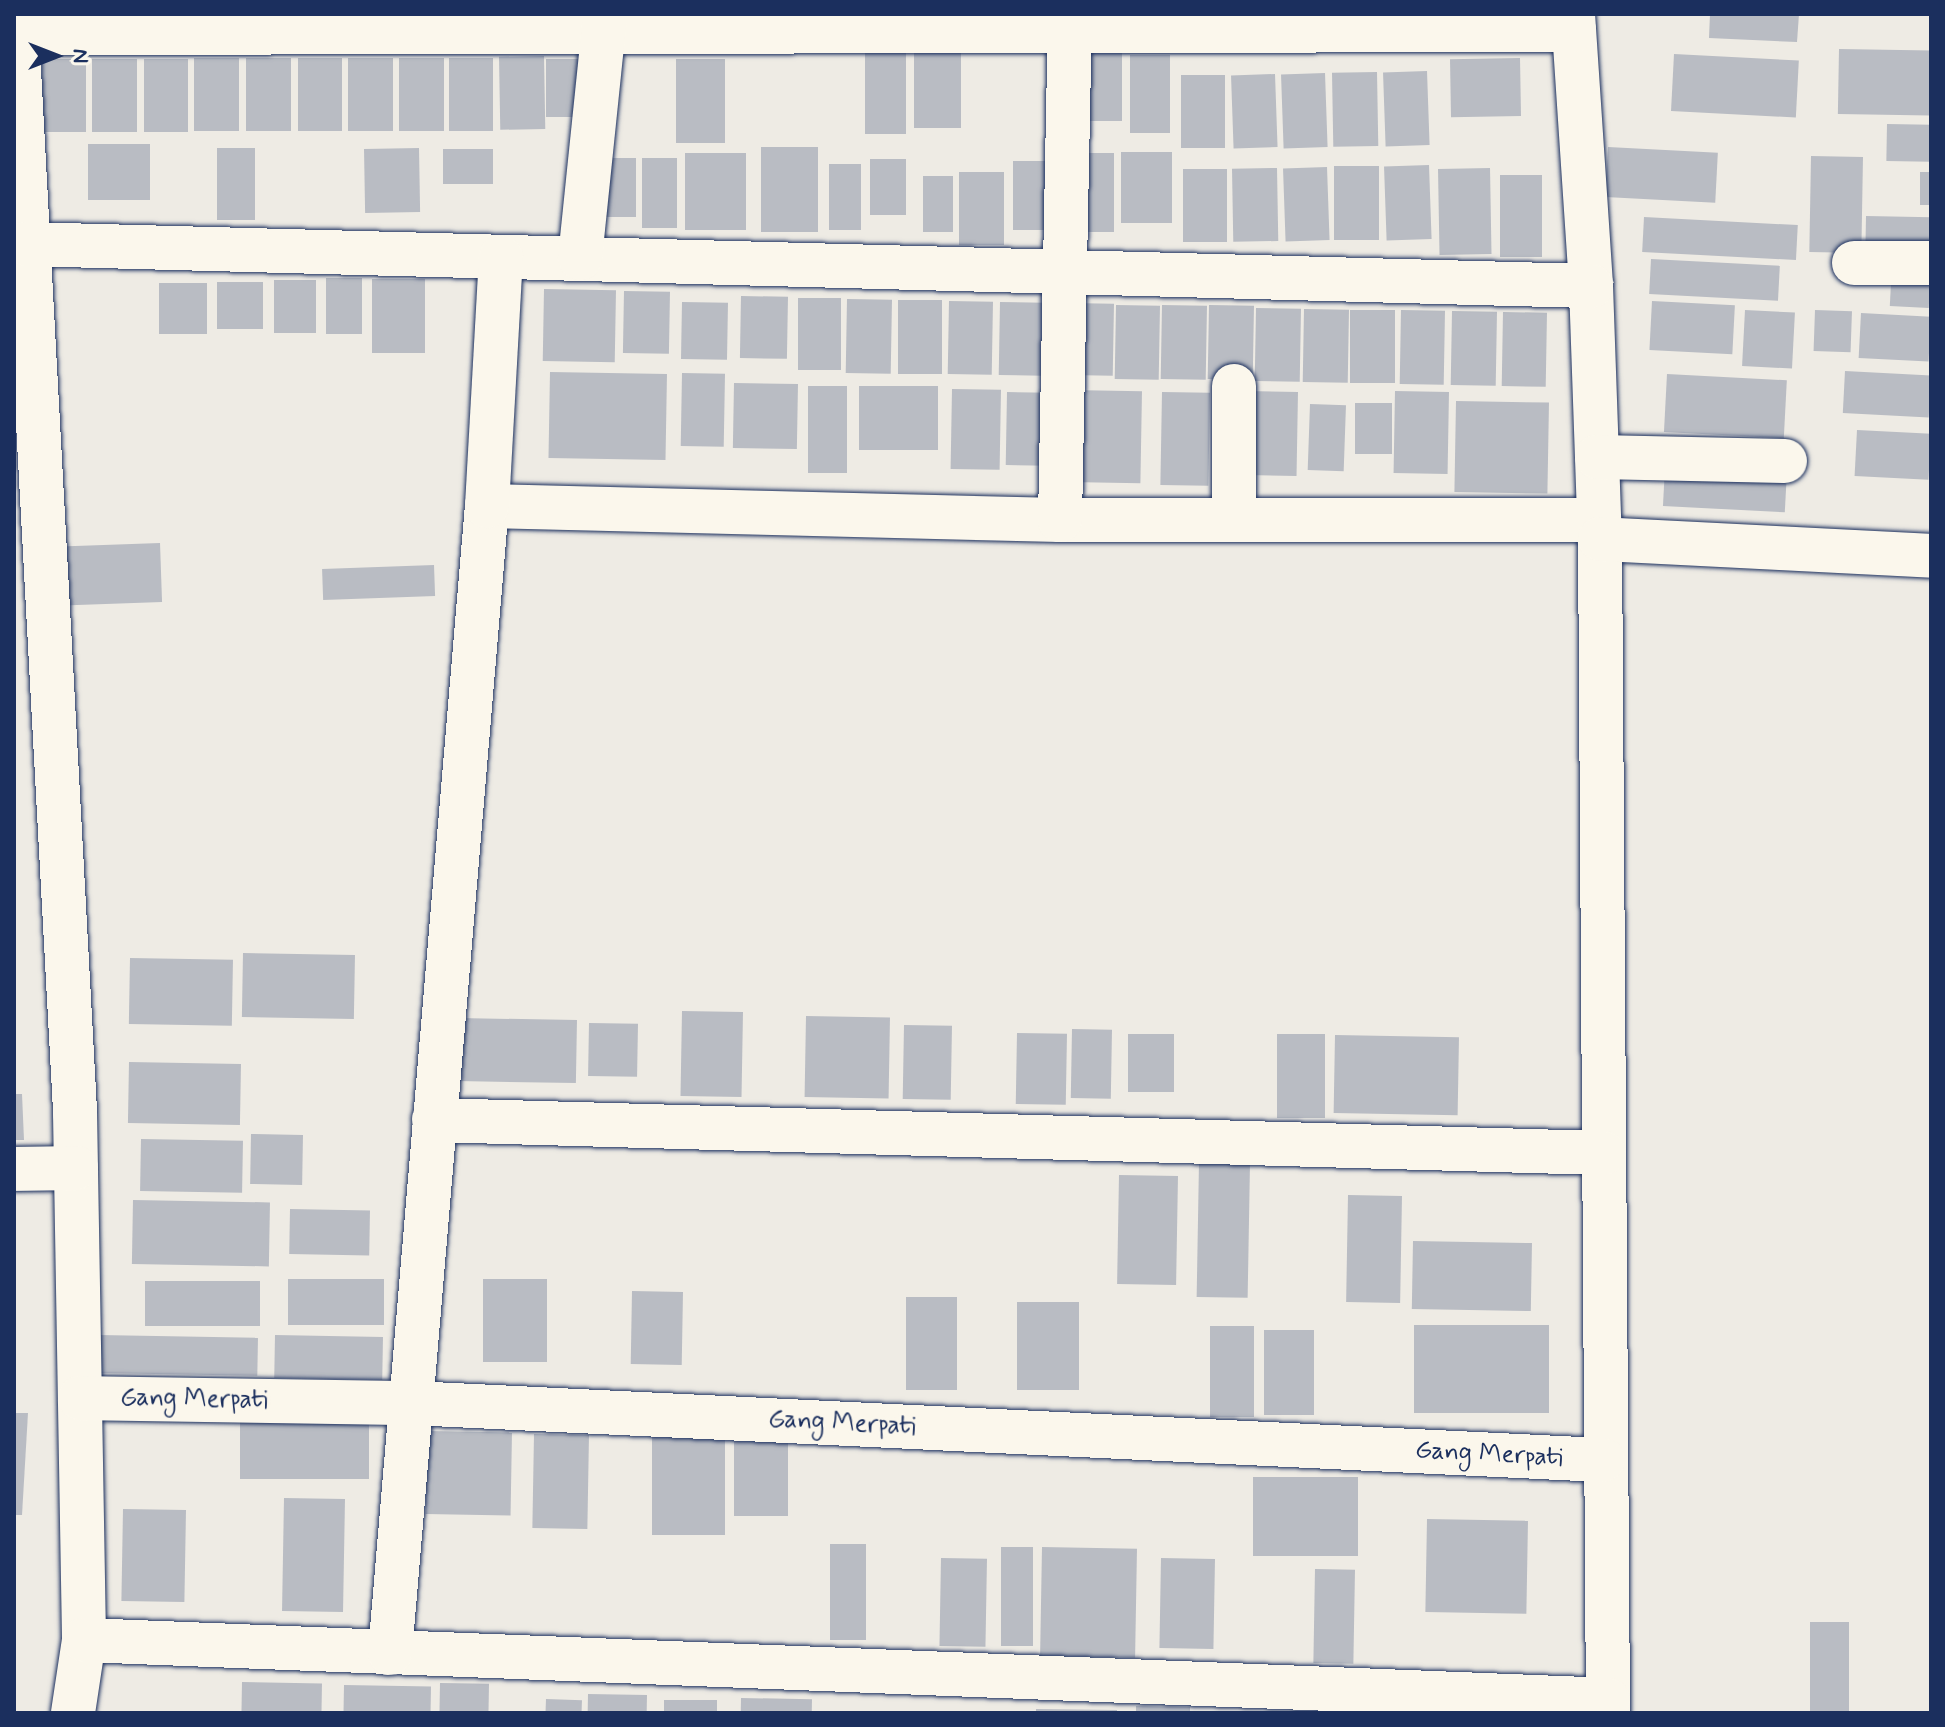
<!DOCTYPE html>
<style>
body{margin:0}
#map{position:relative;width:1945px;height:1727px;overflow:hidden;background:#eeebe4;font-family:Mynerve,sans-serif}
div>[style]{position:absolute}
[style*='--x']{left:calc(var(--x)*1px);top:calc(var(--y)*1px);width:calc(var(--w)*1px);rotate:calc(var(--a)*1deg)}
.building>*{inset:0;background:#b9bcc3;transform-origin:0 0}
.roads{filter:drop-shadow(0 0 2px #1b2f5e) drop-shadow(0 0 2px #1b2f5e)}
.street>*{height:44px;margin:-22px;padding:0 22px;transform-origin:22px;border-radius:22px;background:#fbf7ec}
span{translate:-50% -50%;white-space:nowrap;text-align:center;line-height:1.15;-webkit-text-stroke:6px #fbf7ec;paint-order:stroke}
.street-label{font-size:26px;color:#1b2f5e}
.frame{position:absolute;inset:0;border:16px solid #1b2f5e;pointer-events:none}
.north{position:absolute;left:16px;top:16px;width:80px;height:80px;-webkit-text-stroke:6px #fbf7ec;paint-order:stroke;rotate:90deg;font-size:22px;font-weight:700;line-height:32px;text-align:center;color:#1b2f5e}
.north::after{content:'';display:block;margin:auto;width:28px;height:36px;background:#1b2f5e;clip-path:polygon(50% 0,100% 100%,50% 72%,0 100%)}
</style>
<div id="map">
<div class="building">
<div style="clip-path:polygon(1710px 14px,1799px 14px,1797px 42px,1709px 38px)"></div>
<div style="left:914px;top:47px;width:47px;height:81px"></div>
<div style="left:1839px;top:49px;width:92px;height:65px;rotate:1deg"></div>
<div style="left:865px;top:53px;width:41px;height:81px"></div>
<div style="left:1071px;top:53px;width:51px;height:68px"></div>
<div style="left:1674px;top:54px;width:125px;height:57px;rotate:3deg"></div>
<div style="left:1130px;top:55px;width:40px;height:78px"></div>
<div style="left:544px;top:56px;width:73px;height:45px;rotate:89deg"></div>
<div style="left:239px;top:58px;width:73px;height:45px;rotate:90deg"></div>
<div style="left:246px;top:58px;width:45px;height:73px"></div>
<div style="left:298px;top:58px;width:44px;height:73px"></div>
<div style="left:348px;top:58px;width:45px;height:73px"></div>
<div style="left:399px;top:58px;width:45px;height:73px"></div>
<div style="left:449px;top:58px;width:44px;height:73px"></div>
<div style="left:1520px;top:58px;width:58px;height:70px;rotate:89deg"></div>
<div style="left:42px;top:59px;width:44px;height:73px"></div>
<div style="left:92px;top:59px;width:45px;height:73px"></div>
<div style="left:144px;top:59px;width:44px;height:73px"></div>
<div style="left:546px;top:59px;width:36px;height:58px"></div>
<div style="left:725px;top:59px;width:84px;height:49px;rotate:90deg"></div>
<div style="left:1427px;top:71px;width:74px;height:44px;rotate:88deg"></div>
<div style="left:1377px;top:72px;width:74px;height:45px;rotate:89deg"></div>
<div style="left:1325px;top:73px;width:74px;height:44px;rotate:88deg"></div>
<div style="left:1275px;top:74px;width:73px;height:44px;rotate:88deg"></div>
<div style="left:1181px;top:75px;width:44px;height:73px"></div>
<div style="left:1887px;top:124px;width:44px;height:37px;rotate:1deg"></div>
<div style="left:88px;top:144px;width:62px;height:56px"></div>
<div style="left:761px;top:147px;width:57px;height:85px"></div>
<div style="left:1608px;top:147px;width:110px;height:50px;rotate:3deg"></div>
<div style="left:255px;top:148px;width:72px;height:38px;rotate:90deg"></div>
<div style="left:419px;top:148px;width:64px;height:55px;rotate:89deg"></div>
<div style="left:443px;top:149px;width:50px;height:35px"></div>
<div style="left:1172px;top:152px;width:71px;height:51px;rotate:90deg"></div>
<div style="left:685px;top:153px;width:61px;height:77px"></div>
<div style="left:1070px;top:153px;width:44px;height:79px"></div>
<div style="left:1811px;top:156px;width:52px;height:96px;rotate:1deg"></div>
<div style="left:636px;top:158px;width:59px;height:37px;rotate:90deg"></div>
<div style="left:642px;top:158px;width:35px;height:70px"></div>
<div style="left:870px;top:159px;width:36px;height:56px"></div>
<div style="left:1013px;top:161px;width:43px;height:69px"></div>
<div style="left:829px;top:164px;width:32px;height:66px"></div>
<div style="left:1429px;top:165px;width:74px;height:45px;rotate:88deg"></div>
<div style="left:1379px;top:166px;width:74px;height:45px;rotate:90deg"></div>
<div style="left:1327px;top:167px;width:73px;height:44px;rotate:88deg"></div>
<div style="left:1277px;top:168px;width:73px;height:45px;rotate:89deg"></div>
<div style="left:1490px;top:168px;width:86px;height:52px;rotate:89deg"></div>
<div style="left:1183px;top:169px;width:44px;height:73px"></div>
<div style="left:959px;top:172px;width:45px;height:73px"></div>
<div style="left:1920px;top:172px;width:11px;height:33px"></div>
<div style="left:1500px;top:175px;width:42px;height:82px"></div>
<div style="left:923px;top:176px;width:30px;height:56px"></div>
<div style="left:1866px;top:216px;width:65px;height:35px;rotate:1deg"></div>
<div style="left:1644px;top:217px;width:154px;height:35px;rotate:3deg"></div>
<div style="left:1651px;top:259px;width:129px;height:35px;rotate:3deg"></div>
<div style="left:1892px;top:264px;width:39px;height:42px;rotate:3deg"></div>
<div style="left:326px;top:278px;width:36px;height:56px"></div>
<div style="left:425px;top:279px;width:74px;height:53px;rotate:90deg"></div>
<div style="left:274px;top:280px;width:42px;height:53px"></div>
<div style="left:263px;top:282px;width:47px;height:46px;rotate:90deg"></div>
<div style="left:159px;top:283px;width:48px;height:51px"></div>
<div style="left:544px;top:289px;width:72px;height:72px;rotate:1deg"></div>
<div style="left:624px;top:291px;width:46px;height:62px;rotate:1deg"></div>
<div style="left:741px;top:296px;width:47px;height:62px;rotate:1deg"></div>
<div style="left:798px;top:298px;width:43px;height:72px"></div>
<div style="left:847px;top:299px;width:45px;height:74px;rotate:1deg"></div>
<div style="left:898px;top:300px;width:44px;height:74px"></div>
<div style="left:949px;top:301px;width:44px;height:73px;rotate:1deg"></div>
<div style="left:1652px;top:301px;width:83px;height:49px;rotate:3deg"></div>
<div style="left:682px;top:302px;width:46px;height:57px;rotate:1deg"></div>
<div style="left:1000px;top:302px;width:44px;height:73px;rotate:1deg"></div>
<div style="left:1070px;top:303px;width:44px;height:72px;rotate:1deg"></div>
<div style="left:1116px;top:305px;width:44px;height:74px;rotate:1deg"></div>
<div style="left:1162px;top:305px;width:45px;height:74px;rotate:1deg"></div>
<div style="left:1209px;top:305px;width:45px;height:74px;rotate:1deg"></div>
<div style="left:1256px;top:308px;width:45px;height:73px;rotate:1deg"></div>
<div style="left:1304px;top:309px;width:45px;height:73px;rotate:1deg"></div>
<div style="left:1350px;top:310px;width:45px;height:73px"></div>
<div style="left:1401px;top:310px;width:44px;height:74px;rotate:1deg"></div>
<div style="left:1745px;top:310px;width:50px;height:56px;rotate:3deg"></div>
<div style="left:1815px;top:310px;width:37px;height:41px;rotate:2deg"></div>
<div style="left:1452px;top:311px;width:45px;height:74px;rotate:1deg"></div>
<div style="left:1503px;top:312px;width:44px;height:74px;rotate:1deg"></div>
<div style="left:1861px;top:313px;width:70px;height:45px;rotate:3deg"></div>
<div style="left:1845px;top:371px;width:86px;height:42px;rotate:3deg"></div>
<div style="left:550px;top:372px;width:117px;height:86px;rotate:1deg"></div>
<div style="left:682px;top:373px;width:43px;height:73px;rotate:1deg"></div>
<div style="left:1667px;top:374px;width:120px;height:58px;rotate:3deg"></div>
<div style="left:734px;top:383px;width:64px;height:65px;rotate:1deg"></div>
<div style="left:808px;top:386px;width:39px;height:87px"></div>
<div style="left:859px;top:386px;width:79px;height:64px"></div>
<div style="left:952px;top:389px;width:49px;height:80px;rotate:1deg"></div>
<div style="left:1070px;top:390px;width:72px;height:92px;rotate:1deg"></div>
<div style="left:1246px;top:391px;width:52px;height:84px;rotate:1deg"></div>
<div style="left:1395px;top:391px;width:54px;height:82px;rotate:1deg"></div>
<div style="left:1007px;top:392px;width:43px;height:73px;rotate:1deg"></div>
<div style="left:1162px;top:392px;width:48px;height:93px;rotate:1deg"></div>
<div style="left:1456px;top:401px;width:93px;height:91px;rotate:1deg"></div>
<div style="left:1355px;top:403px;width:37px;height:51px"></div>
<div style="left:1310px;top:404px;width:36px;height:66px;rotate:2deg"></div>
<div style="left:1857px;top:430px;width:74px;height:46px;rotate:3deg"></div>
<div style="left:1665px;top:467px;width:122px;height:39px;rotate:3deg"></div>
<div style="left:160px;top:543px;width:59px;height:99px;rotate:88deg"></div>
<div style="left:434px;top:565px;width:31px;height:112px;rotate:88deg"></div>
<div style="left:243px;top:953px;width:112px;height:64px;rotate:1deg"></div>
<div style="left:130px;top:958px;width:103px;height:66px;rotate:1deg"></div>
<div style="left:682px;top:1011px;width:61px;height:85px;rotate:1deg"></div>
<div style="left:806px;top:1016px;width:84px;height:81px;rotate:1deg"></div>
<div style="left:458px;top:1018px;width:119px;height:63px;rotate:1deg"></div>
<div style="left:589px;top:1023px;width:49px;height:53px;rotate:1deg"></div>
<div style="left:904px;top:1025px;width:48px;height:74px;rotate:1deg"></div>
<div style="left:1072px;top:1029px;width:40px;height:69px;rotate:1deg"></div>
<div style="left:1017px;top:1033px;width:50px;height:71px;rotate:1deg"></div>
<div style="left:1128px;top:1034px;width:46px;height:58px"></div>
<div style="left:1277px;top:1034px;width:48px;height:84px"></div>
<div style="left:1335px;top:1035px;width:124px;height:78px;rotate:1deg"></div>
<div style="left:129px;top:1062px;width:112px;height:61px;rotate:1deg"></div>
<div style="clip-path:polygon(14px 1094px,22px 1094px,24px 1140px,14px 1140px)"></div>
<div style="left:251px;top:1134px;width:52px;height:50px;rotate:1deg"></div>
<div style="left:141px;top:1139px;width:102px;height:52px;rotate:1deg"></div>
<div style="left:1199px;top:1162px;width:51px;height:135px;rotate:1deg"></div>
<div style="left:1119px;top:1175px;width:59px;height:109px;rotate:1deg"></div>
<div style="left:1348px;top:1195px;width:54px;height:107px;rotate:1deg"></div>
<div style="left:133px;top:1200px;width:137px;height:64px;rotate:1deg"></div>
<div style="left:290px;top:1209px;width:80px;height:45px;rotate:1deg"></div>
<div style="left:1413px;top:1241px;width:119px;height:68px;rotate:1deg"></div>
<div style="left:288px;top:1279px;width:96px;height:46px"></div>
<div style="left:483px;top:1279px;width:64px;height:83px"></div>
<div style="left:145px;top:1281px;width:115px;height:45px"></div>
<div style="left:632px;top:1291px;width:51px;height:73px;rotate:1deg"></div>
<div style="left:906px;top:1297px;width:51px;height:93px"></div>
<div style="left:1017px;top:1302px;width:62px;height:88px"></div>
<div style="left:1414px;top:1325px;width:135px;height:88px"></div>
<div style="left:1210px;top:1326px;width:44px;height:91px"></div>
<div style="left:1264px;top:1330px;width:50px;height:85px"></div>
<div style="left:99px;top:1335px;width:159px;height:38px;rotate:1deg"></div>
<div style="left:275px;top:1335px;width:108px;height:43px;rotate:1deg"></div>
<div style="clip-path:polygon(14px 1413px,28px 1413px,22px 1515px,14px 1515px)"></div>
<div style="left:240px;top:1418px;width:129px;height:61px"></div>
<div style="left:427px;top:1431px;width:85px;height:83px;rotate:1deg"></div>
<div style="left:534px;top:1434px;width:55px;height:94px;rotate:1deg"></div>
<div style="left:652px;top:1436px;width:73px;height:99px"></div>
<div style="left:734px;top:1439px;width:54px;height:77px"></div>
<div style="left:1253px;top:1477px;width:105px;height:79px"></div>
<div style="left:284px;top:1498px;width:61px;height:113px;rotate:1deg"></div>
<div style="left:123px;top:1509px;width:63px;height:92px;rotate:1deg"></div>
<div style="left:1427px;top:1519px;width:101px;height:93px;rotate:1deg"></div>
<div style="left:830px;top:1544px;width:36px;height:96px"></div>
<div style="left:1001px;top:1547px;width:32px;height:99px"></div>
<div style="left:1042px;top:1547px;width:95px;height:109px;rotate:1deg"></div>
<div style="left:941px;top:1558px;width:46px;height:88px;rotate:1deg"></div>
<div style="left:1161px;top:1558px;width:54px;height:90px;rotate:1deg"></div>
<div style="left:1315px;top:1569px;width:40px;height:94px;rotate:1deg"></div>
<div style="left:1810px;top:1622px;width:39px;height:91px"></div>
<div style="left:242px;top:1682px;width:80px;height:31px;rotate:1deg"></div>
<div style="left:440px;top:1683px;width:49px;height:30px;rotate:1deg"></div>
<div style="left:344px;top:1685px;width:87px;height:28px;rotate:1deg"></div>
<div style="left:588px;top:1694px;width:59px;height:19px;rotate:1deg"></div>
<div style="left:741px;top:1698px;width:71px;height:15px;rotate:1deg"></div>
<div style="left:546px;top:1699px;width:36px;height:14px;rotate:2deg"></div>
<div style="left:664px;top:1700px;width:53px;height:13px"></div>
<div style="clip-path:polygon(1136px 1706px,1190px 1707px,1190px 1713px,1136px 1713px)"></div>
<div style="clip-path:polygon(1036px 1709px,1117px 1710px,1117px 1713px,1036px 1713px)"></div>
</div>
<div class="roads">
<div class="street">
<div style="--x:16;--y:14;--w:1100;--a:86.92"></div>
<div style="--x:75;--y:1112;--w:528;--a:89.02"></div>
<div style="--x:84;--y:1640;--w:74;--a:98.6"></div>
<div style="--x:1573;--y:14;--w:273;--a:86.2"></div>
<div style="--x:1591;--y:286;--w:253;--a:88"></div>
<div style="--x:1600;--y:539;--w:1174;--a:89.61"></div>
<div style="--x:17;--y:33;--w:1557;--a:-0.11"></div>
<div style="--x:25;--y:244;--w:1567;--a:1.54"></div>
<div style="--x:580;--y:258;--w:245;--a:-84.1"></div>
<div style="--x:1854;--y:263;--w:77;--a:0"></div>
<div style="--x:1234;--y:386;--w:134;--a:90"></div>
<div style="--x:1597;--y:457;--w:188;--a:1.2"></div>
<div style="--x:487;--y:506;--w:573;--a:1.4"></div>
<div style="--x:1060;--y:520;--w:539;--a:0"></div>
<div style="--x:1060;--y:520;--w:506;--a:-88.87"></div>
<div style="--x:1600;--y:539;--w:331;--a:2.9"></div>
<div style="--x:434;--y:1120;--w:1170;--a:1.62"></div>
<div style="--x:14;--y:1169;--w:62;--a:-0.9"></div>
<div style="--x:80;--y:1398;--w:331;--a:0.9"></div>
<div style="--x:411;--y:1403;--w:1193;--a:2.74"></div>
<div style="--x:84;--y:1640;--w:1525;--a:2.25"></div>
<div style="--x:390;--y:1653;--w:1151;--a:-85.17"></div>
<div style="--x:487;--y:506;--w:249;--a:-86.8"></div>
</div>
</div>
<div class="street-label">
<span style="left:194px;top:1400px;rotate:1deg">Gang Merpati</span>
<span style="left:842px;top:1424px;rotate:3deg">Gang Merpati</span>
<span style="left:1489px;top:1455px;rotate:3deg">Gang Merpati</span>
</div>
<div class="frame"></div>
<div class="north">N</div>
</div>
